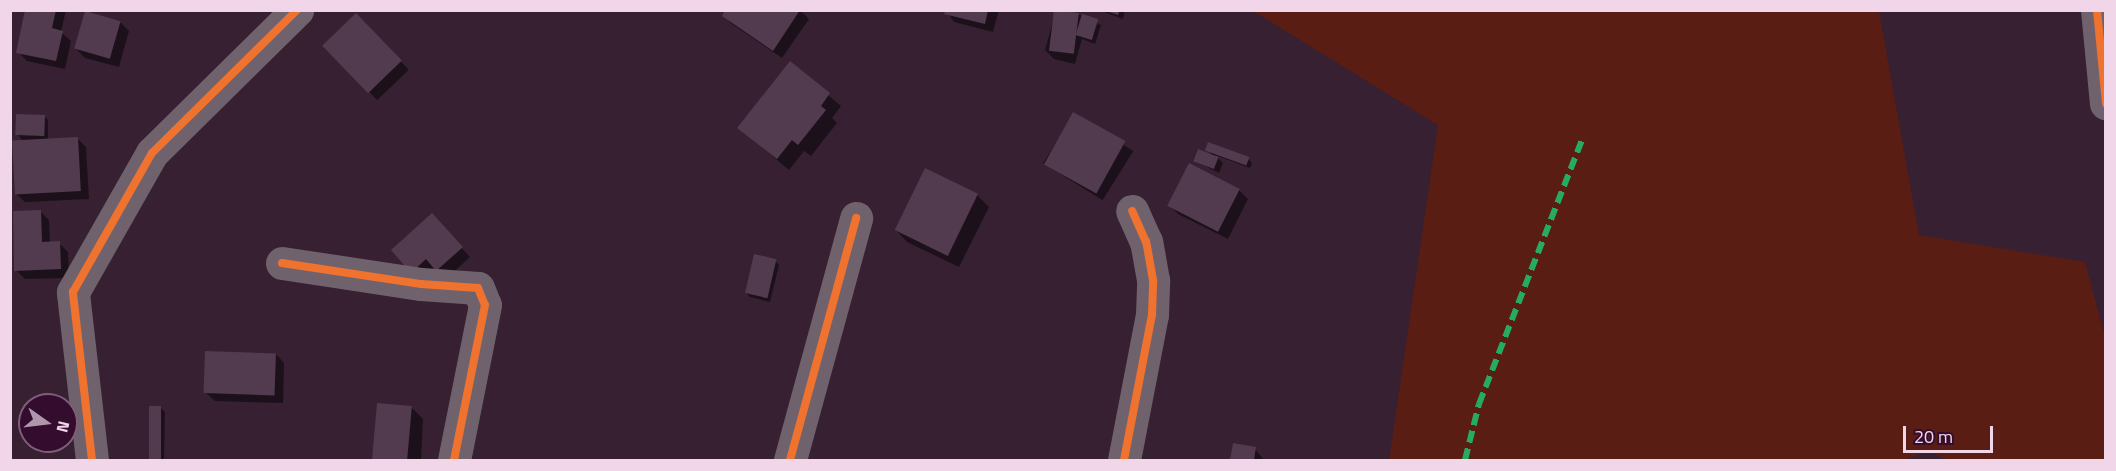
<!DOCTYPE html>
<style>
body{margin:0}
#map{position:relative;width:2116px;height:471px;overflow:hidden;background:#362032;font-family:"Titillium Web",sans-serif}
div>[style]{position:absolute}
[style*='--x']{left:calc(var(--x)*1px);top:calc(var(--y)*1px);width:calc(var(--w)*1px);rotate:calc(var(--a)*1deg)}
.green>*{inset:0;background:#591d13}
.shadow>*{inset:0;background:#0007;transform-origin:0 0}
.building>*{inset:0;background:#533b4f;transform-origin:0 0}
.street>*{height:33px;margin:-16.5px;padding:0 16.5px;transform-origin:16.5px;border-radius:16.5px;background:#70626d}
.quiet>*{height:6px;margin-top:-3px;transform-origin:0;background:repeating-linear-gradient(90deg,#26ab63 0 12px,transparent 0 18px)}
.cycleway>*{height:8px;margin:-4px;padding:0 4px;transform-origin:4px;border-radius:4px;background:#ef722f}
span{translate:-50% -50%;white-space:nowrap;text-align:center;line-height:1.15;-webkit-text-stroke:4.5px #340c2e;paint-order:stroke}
.frame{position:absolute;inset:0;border:12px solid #f1d6ea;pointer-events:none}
.north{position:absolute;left:18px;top:393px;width:60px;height:60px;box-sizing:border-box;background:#340c2e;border:2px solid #805d79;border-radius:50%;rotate:104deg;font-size:16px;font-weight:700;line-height:24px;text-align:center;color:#f1d6ea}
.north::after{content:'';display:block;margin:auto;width:21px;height:27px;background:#b096aa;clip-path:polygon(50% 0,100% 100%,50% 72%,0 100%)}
.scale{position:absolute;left:1903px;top:426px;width:90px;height:27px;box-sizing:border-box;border:3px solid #f1d6ea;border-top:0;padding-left:8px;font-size:18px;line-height:21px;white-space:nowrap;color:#f1d6ea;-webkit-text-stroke:4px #340c2e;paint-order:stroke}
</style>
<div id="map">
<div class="green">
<div style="clip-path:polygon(1253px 11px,1879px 11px,1919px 235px,2085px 262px,2105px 337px,2105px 460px,1947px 460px,1929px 451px,1904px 460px,1389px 460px,1438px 125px)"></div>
</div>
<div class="shadow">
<div style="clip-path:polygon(27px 10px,66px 10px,61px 32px,71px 41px,65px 69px,27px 61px,18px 52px)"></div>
<div style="clip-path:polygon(727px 10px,800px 10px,809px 19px,782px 58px,732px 24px,724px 16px)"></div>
<div style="clip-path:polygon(946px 10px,999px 10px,993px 32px,954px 22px)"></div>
<div style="clip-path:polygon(1056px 10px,1078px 14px,1101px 25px,1095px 44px,1082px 39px,1075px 64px,1054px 59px,1045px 50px)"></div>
<div style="clip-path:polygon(1099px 10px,1125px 10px,1123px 19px)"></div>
<div style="left:356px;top:15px;width:76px;height:44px;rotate:46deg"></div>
<div style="clip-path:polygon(120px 22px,129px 31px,119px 67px,85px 58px,76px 49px)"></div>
<div style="clip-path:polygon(790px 63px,841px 106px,832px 118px,837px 123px,811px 156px,804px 151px,789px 170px,739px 128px)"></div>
<div style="left:1074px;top:114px;width:70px;height:58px;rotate:32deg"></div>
<div style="clip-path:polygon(44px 116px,48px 120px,48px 140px,77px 138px,86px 147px,89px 199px,25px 202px,16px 194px,23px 141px,17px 134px)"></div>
<div style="clip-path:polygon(1207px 149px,1248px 159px,1252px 163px,1250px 168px,1215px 155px,1223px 163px,1219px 173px,1195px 161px,1214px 157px)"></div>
<div style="clip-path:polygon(925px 170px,977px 195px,989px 207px,959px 267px,907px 242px,896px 230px)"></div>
<div style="clip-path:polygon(1239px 190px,1248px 199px,1228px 239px,1178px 214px,1170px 206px)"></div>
<div style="clip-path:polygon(41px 212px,49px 220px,50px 243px,59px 243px,68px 252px,69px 278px,25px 279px,16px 270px)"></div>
<div style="clip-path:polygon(440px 224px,470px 257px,446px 279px,435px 267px,421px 280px,412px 272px)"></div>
<div style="clip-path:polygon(775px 261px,779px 265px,770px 302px,750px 297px,746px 293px)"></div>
<div style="clip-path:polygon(276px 354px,284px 363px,283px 403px,215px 401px,206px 393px)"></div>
<div style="clip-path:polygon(379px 405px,411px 407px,423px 419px,421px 460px,375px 460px)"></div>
<div style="clip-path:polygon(161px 408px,165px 412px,164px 460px,152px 460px)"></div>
<div style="clip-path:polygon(1234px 445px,1255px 449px,1264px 460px,1231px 460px)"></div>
</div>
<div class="building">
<div style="clip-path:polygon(25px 10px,56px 10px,52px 28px,63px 31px,56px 61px,16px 53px)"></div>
<div style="clip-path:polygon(725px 10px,800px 10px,773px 51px,722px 16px)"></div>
<div style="clip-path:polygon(945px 10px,988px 10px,985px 24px,944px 14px)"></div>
<div style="left:1054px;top:10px;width:25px;height:41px;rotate:7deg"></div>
<div style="clip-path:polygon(1103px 10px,1120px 10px,1118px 15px)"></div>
<div style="left:85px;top:11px;width:37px;height:39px;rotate:16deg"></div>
<div style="left:356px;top:13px;width:66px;height:47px;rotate:46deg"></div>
<div style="left:1082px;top:14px;width:17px;height:22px;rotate:17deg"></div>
<div style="clip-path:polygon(790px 61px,830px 93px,821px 106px,826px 110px,798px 145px,792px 140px,777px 159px,737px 128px)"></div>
<div style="left:1073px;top:112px;width:60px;height:60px;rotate:29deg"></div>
<div style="left:16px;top:114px;width:29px;height:21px;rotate:2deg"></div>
<div style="left:78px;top:137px;width:54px;height:66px;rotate:87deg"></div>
<div style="left:1208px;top:142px;width:44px;height:9px;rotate:20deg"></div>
<div style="left:1198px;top:149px;width:22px;height:13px;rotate:21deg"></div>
<div style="left:1189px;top:163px;width:57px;height:48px;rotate:27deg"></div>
<div style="left:925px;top:168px;width:59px;height:69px;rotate:26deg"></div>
<div style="clip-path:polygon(41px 210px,42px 242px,60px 241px,61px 269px,14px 271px,13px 211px)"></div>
<div style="clip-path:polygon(432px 213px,463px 247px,436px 271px,426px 259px,411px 273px,391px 250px)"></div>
<div style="left:754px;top:254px;width:23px;height:40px;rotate:13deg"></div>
<div style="left:205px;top:351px;width:71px;height:42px;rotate:2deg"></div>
<div style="left:377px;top:403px;width:35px;height:57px;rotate:5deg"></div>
<div style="left:149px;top:406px;width:12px;height:53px"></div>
<div style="clip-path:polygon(1233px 443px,1256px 447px,1254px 460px,1230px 460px)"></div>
</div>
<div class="street">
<div style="--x:2097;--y:10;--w:94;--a:84.5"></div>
<div style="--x:282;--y:263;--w:141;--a:8.6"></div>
<div style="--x:421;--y:284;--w:57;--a:4"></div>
<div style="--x:478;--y:288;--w:18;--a:68"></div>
<div style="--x:485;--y:305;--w:158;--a:101.3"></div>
<div style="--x:92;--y:460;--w:169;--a:-96.5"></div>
<div style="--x:73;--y:292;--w:160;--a:-60.4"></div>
<div style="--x:152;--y:153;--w:204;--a:-44.6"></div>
<div style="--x:790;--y:460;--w:251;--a:-74.7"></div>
<div style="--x:1124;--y:460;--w:148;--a:-79.1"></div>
<div style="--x:1152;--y:315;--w:35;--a:-88"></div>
<div style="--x:1153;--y:280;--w:39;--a:-100"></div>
<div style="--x:1146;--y:242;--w:34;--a:-114"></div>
</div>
<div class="quiet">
<div style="--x:1465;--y:460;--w:58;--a:-76"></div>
<div style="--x:1479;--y:404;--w:287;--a:-68.7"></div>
</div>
<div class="cycleway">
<div style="--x:2097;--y:10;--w:94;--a:84.5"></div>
<div style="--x:282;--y:263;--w:141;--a:8.6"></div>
<div style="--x:421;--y:284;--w:57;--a:4"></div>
<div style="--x:478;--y:288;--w:18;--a:68"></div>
<div style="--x:485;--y:305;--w:158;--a:101.3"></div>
<div style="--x:92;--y:460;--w:169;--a:-96.5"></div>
<div style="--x:73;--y:292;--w:160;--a:-60.4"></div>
<div style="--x:152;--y:153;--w:204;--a:-44.6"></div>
<div style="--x:790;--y:460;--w:251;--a:-74.7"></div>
<div style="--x:1124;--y:460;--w:148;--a:-79.1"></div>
<div style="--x:1152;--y:315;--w:35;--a:-88"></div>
<div style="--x:1153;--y:280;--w:39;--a:-100"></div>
<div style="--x:1146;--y:242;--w:34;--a:-114"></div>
</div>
<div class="frame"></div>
<div class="north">N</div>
<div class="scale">20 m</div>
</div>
